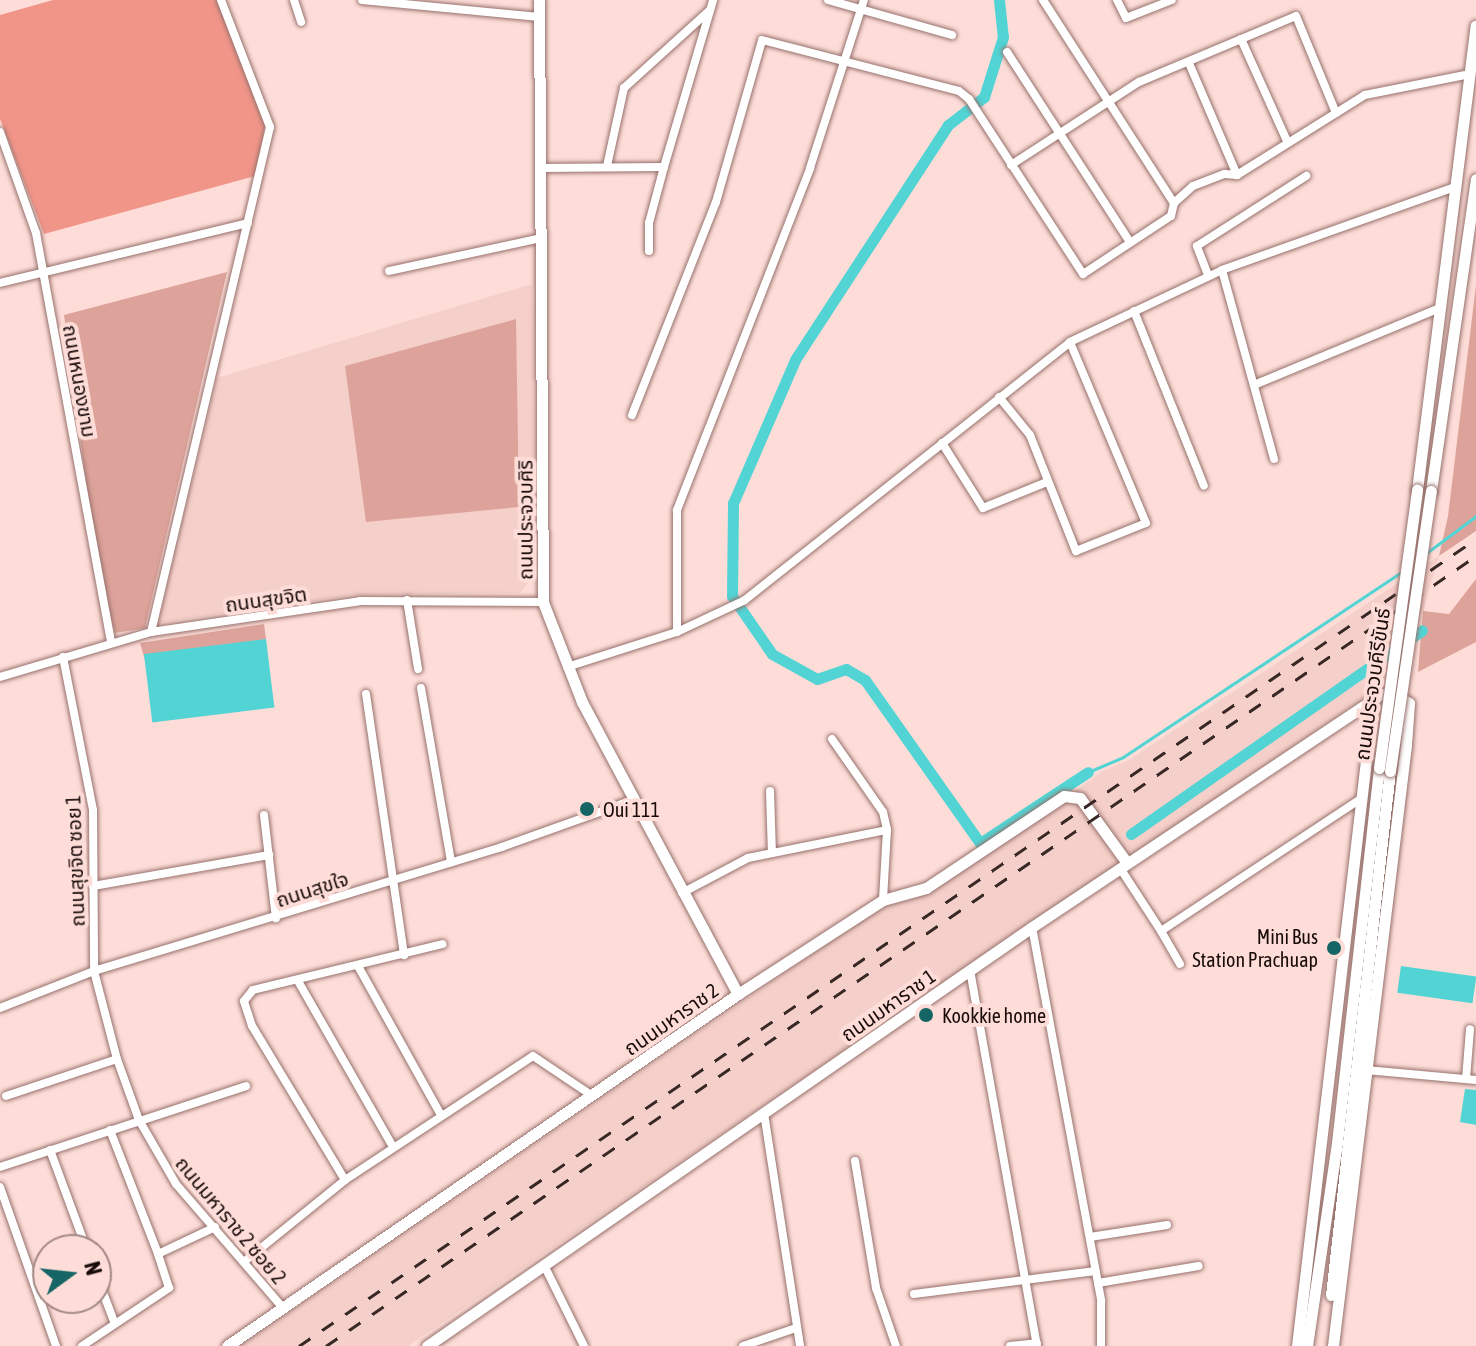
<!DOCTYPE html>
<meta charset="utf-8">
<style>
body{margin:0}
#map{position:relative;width:1476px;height:1346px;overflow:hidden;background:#feddd8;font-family:"Asap Condensed","Noto Sans Thai",sans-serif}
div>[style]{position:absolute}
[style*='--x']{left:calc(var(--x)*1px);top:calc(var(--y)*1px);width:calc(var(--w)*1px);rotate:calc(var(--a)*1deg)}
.built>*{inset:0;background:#f5cfc9}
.green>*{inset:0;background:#dda39a}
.forest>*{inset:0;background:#f19589}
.water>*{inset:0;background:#52d4d4;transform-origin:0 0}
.stream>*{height:3px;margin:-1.5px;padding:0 1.5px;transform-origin:1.5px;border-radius:1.5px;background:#52d4d4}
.canal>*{height:11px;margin:-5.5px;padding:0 5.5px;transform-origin:5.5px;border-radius:5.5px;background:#52d4d4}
.roads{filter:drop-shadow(0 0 2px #96716c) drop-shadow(0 0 2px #96716c)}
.street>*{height:8px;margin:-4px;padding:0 4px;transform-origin:4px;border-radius:4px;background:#fff}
.secondary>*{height:11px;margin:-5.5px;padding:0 5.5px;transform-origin:5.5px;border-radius:5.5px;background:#fff}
.rail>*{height:3px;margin-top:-1.5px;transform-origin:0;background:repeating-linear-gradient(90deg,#372725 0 14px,transparent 0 28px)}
.bridges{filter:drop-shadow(0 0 2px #96716c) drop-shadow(0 0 2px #96716c)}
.secondary-bridge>*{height:11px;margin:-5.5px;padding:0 5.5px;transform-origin:5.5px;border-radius:5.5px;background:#fff}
.dots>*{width:22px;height:22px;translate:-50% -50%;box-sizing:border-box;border:4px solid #feddd8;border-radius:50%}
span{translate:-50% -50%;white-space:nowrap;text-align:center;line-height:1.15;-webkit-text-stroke:8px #feddd8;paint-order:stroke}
.street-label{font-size:20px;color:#180b0a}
.poi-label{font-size:20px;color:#180b0a}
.left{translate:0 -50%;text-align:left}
.right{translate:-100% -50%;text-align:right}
.north{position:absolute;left:32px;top:1234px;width:80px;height:80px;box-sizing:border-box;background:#feddd8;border:2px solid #a28986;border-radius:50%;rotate:75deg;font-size:22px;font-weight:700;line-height:32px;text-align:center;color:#180b0a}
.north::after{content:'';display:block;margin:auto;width:28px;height:36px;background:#166565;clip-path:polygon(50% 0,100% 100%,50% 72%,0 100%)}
</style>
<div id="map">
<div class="built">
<div style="clip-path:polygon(532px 284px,536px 573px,520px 593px,353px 595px,158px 623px,217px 378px)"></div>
<div style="clip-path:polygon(1439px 556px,1423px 611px,1379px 688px,408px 1346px,241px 1346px,878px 909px,928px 894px,1103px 771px,1129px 760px)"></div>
</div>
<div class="green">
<div style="clip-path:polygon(227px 272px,145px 628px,115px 633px,97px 566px,64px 315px)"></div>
<div style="clip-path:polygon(1476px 285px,1476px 531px,1439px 556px,1448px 516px)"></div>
<div style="clip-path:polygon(516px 319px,519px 507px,366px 522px,345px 366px)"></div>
<div style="clip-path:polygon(1476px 579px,1476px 642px,1418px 672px,1423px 611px,1449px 614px)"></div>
<div style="clip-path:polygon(264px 624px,266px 639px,145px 660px,140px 643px)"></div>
</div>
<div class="forest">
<div style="clip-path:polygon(53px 0,217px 0,265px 126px,255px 176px,44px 234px,0 119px,0 15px)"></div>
</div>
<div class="water">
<div style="left:266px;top:639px;width:69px;height:123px;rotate:83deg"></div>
<div style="left:1401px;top:966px;width:76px;height:27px;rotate:8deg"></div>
<div style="clip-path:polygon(1465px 1089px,1476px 1090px,1476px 1125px,1460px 1122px)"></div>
</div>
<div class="stream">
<div style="--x:1425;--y:554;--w:64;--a:-36.7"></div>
<div style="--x:1088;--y:772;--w:38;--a:-23"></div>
<div style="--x:1123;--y:757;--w:336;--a:-33.6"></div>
</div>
<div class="canal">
<div style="--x:999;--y:0;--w:37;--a:84"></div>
<div style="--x:1003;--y:37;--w:63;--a:107.6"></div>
<div style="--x:984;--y:97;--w:46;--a:142.1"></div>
<div style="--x:948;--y:125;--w:280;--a:123.1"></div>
<div style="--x:795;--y:360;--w:156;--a:113.4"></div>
<div style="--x:733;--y:503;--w:93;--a:90.6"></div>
<div style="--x:732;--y:596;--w:70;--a:55.4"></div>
<div style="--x:772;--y:654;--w:51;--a:29.1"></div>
<div style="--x:817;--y:679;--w:31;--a:-19"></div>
<div style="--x:846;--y:669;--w:22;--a:30"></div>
<div style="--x:865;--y:680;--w:199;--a:54.8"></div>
<div style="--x:980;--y:843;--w:129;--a:-33.3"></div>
<div style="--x:1131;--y:834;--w:355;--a:-35"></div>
</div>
<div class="roads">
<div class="street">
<div style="--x:294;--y:0;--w:23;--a:72"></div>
<div style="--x:362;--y:0;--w:178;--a:5.5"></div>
<div style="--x:828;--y:0;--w:129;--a:15.8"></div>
<div style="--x:1043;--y:0;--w:242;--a:57.2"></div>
<div style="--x:1117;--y:0;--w:20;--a:63"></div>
<div style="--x:1126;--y:18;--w:49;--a:-21.4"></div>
<div style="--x:1241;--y:39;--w:112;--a:65.7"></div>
<div style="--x:1007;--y:52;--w:226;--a:57.1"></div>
<div style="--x:1189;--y:63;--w:122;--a:66.8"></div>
<div style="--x:1237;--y:175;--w:151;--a:-32"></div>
<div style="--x:1365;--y:95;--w:107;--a:-11.3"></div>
<div style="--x:0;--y:132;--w:107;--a:70.4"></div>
<div style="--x:36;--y:233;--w:415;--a:79.6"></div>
<div style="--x:1011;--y:165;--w:153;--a:-33"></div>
<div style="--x:1139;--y:82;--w:170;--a:-22.8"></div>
<div style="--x:1296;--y:16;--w:105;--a:67.6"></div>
<div style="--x:607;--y:166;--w:80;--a:-77.7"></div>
<div style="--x:624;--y:88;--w:115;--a:-42.2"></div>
<div style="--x:541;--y:168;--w:123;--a:-0.5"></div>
<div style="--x:664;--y:167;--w:174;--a:-73.6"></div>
<div style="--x:649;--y:251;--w:28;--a:-90"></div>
<div style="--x:649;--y:223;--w:58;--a:-75"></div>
<div style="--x:1222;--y:270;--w:196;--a:74.6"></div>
<div style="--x:389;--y:271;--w:156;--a:-12.2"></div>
<div style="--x:1208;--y:275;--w:31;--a:-111"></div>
<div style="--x:1197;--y:246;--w:130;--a:-32.7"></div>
<div style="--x:0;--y:283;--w:255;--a:-13.6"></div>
<div style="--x:1134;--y:311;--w:188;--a:68.2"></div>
<div style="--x:1254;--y:385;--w:201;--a:-22.5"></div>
<div style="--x:999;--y:397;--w:49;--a:50.8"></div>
<div style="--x:1030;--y:435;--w:125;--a:68.4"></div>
<div style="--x:1076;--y:551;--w:75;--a:-21.8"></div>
<div style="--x:1146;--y:523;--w:196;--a:-112.8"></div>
<div style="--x:632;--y:415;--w:229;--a:-68.5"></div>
<div style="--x:716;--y:202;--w:168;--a:-74.1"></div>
<div style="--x:762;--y:40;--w:203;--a:14.5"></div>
<div style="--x:959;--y:91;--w:13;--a:39"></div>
<div style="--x:969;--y:99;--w:209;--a:56.9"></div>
<div style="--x:1083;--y:274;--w:105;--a:-33.4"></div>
<div style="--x:1171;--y:216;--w:13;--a:-77"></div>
<div style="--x:1174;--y:203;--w:25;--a:-42"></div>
<div style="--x:1193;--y:186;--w:34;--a:-21"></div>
<div style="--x:1225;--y:174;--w:12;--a:5"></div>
<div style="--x:942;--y:443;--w:77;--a:57.8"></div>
<div style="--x:983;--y:508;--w:69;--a:-22.1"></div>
<div style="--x:407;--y:600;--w:70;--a:80.9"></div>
<div style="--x:151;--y:632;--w:519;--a:-76.74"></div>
<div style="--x:270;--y:127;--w:136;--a:-111.1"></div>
<div style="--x:677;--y:632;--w:122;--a:-90"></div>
<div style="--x:677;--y:510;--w:367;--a:-68.7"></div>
<div style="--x:810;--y:168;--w:176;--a:-72.2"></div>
<div style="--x:63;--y:657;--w:156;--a:78.9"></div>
<div style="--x:93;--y:810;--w:161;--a:89.6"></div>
<div style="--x:94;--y:971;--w:91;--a:75.4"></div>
<div style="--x:117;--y:1059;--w:65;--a:70.2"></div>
<div style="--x:139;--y:1120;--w:74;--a:60"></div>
<div style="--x:176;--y:1184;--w:162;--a:49.2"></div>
<div style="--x:567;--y:667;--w:115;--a:-17.7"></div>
<div style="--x:677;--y:632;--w:75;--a:-25.2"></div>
<div style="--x:745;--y:600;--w:415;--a:-38.4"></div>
<div style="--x:1070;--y:342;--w:168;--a:-25.3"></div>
<div style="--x:1222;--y:270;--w:247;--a:-19.6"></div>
<div style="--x:0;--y:677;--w:158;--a:-16.6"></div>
<div style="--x:151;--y:632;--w:211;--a:-8.4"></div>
<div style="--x:360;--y:601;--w:183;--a:0.3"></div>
<div style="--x:421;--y:688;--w:177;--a:80.2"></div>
<div style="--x:366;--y:694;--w:264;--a:81.7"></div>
<div style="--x:832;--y:739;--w:89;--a:55.1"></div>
<div style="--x:883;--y:812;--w:18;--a:77"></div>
<div style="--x:887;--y:830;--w:70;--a:93.3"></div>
<div style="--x:770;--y:791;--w:62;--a:88.2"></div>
<div style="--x:264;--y:815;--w:104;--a:83.4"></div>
<div style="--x:1120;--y:868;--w:75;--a:56.9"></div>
<div style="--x:1161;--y:931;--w:241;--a:-33.5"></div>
<div style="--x:93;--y:886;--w:179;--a:-10"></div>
<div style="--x:682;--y:893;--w:75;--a:-27.9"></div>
<div style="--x:748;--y:858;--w:142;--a:-11.4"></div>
<div style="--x:1032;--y:927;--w:380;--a:79.5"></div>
<div style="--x:1101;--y:1301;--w:45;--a:90"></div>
<div style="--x:1161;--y:931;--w:38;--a:60"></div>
<div style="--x:358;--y:966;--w:171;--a:60.9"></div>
<div style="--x:970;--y:970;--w:382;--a:79.9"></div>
<div style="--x:298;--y:981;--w:191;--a:60.2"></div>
<div style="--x:0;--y:1008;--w:101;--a:-21.5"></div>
<div style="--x:94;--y:971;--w:426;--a:-16.9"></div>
<div style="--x:502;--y:847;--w:139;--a:-19.7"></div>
<div style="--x:1366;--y:1070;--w:110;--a:5.2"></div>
<div style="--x:1466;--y:1079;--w:50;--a:-85.4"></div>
<div style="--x:6;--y:1096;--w:117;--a:-18.4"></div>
<div style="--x:764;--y:1113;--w:236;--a:81.2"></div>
<div style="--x:110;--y:1130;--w:133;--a:68.8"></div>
<div style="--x:158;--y:1254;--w:63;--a:-25.3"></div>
<div style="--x:50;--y:1150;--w:107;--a:69.7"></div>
<div style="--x:855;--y:1161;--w:129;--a:80.6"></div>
<div style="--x:876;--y:1288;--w:61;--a:71"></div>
<div style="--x:0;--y:1167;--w:259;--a:-18.2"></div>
<div style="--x:345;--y:1180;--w:180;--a:-121.1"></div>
<div style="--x:252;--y:1026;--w:26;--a:-108"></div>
<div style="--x:244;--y:1001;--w:14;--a:-51"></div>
<div style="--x:253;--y:990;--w:195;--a:-13.6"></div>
<div style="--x:0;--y:1187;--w:169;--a:70.6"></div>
<div style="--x:1090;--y:1237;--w:78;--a:-8.9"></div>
<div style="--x:245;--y:1261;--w:129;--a:-39"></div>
<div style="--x:345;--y:1180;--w:225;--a:-33.4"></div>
<div style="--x:533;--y:1056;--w:70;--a:33.9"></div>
<div style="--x:544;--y:1265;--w:90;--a:63.7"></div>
<div style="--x:96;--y:1274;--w:53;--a:69.2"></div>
<div style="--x:1098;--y:1283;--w:102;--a:-9.6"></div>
<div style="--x:914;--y:1294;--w:183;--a:-7.2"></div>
<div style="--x:82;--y:1346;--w:105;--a:-33.7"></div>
<div style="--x:169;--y:1288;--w:36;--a:-108"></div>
<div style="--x:743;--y:1346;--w:56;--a:-18.8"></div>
<div style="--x:1010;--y:1346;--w:27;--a:-6"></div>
</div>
<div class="secondary">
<div style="--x:539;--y:0;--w:602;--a:89.62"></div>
<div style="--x:543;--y:602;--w:107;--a:68.7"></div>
<div style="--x:582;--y:702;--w:331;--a:61.9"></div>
<div style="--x:1417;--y:490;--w:468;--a:-82.8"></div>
<div style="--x:1431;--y:491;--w:315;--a:-81.8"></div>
<div style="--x:1331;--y:1295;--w:527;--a:-83.58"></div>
<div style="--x:227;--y:1346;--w:621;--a:-34.56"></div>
<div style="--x:738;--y:994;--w:173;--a:-33"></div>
<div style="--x:883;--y:900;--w:45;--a:-15.6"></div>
<div style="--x:926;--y:888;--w:166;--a:-33.7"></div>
<div style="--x:1064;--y:796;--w:16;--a:7"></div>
<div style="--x:1080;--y:798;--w:80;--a:54.1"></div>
<div style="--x:427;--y:1346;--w:736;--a:-34.71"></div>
<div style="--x:1032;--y:927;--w:420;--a:-33.7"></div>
<div style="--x:1382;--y:694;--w:11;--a:-5"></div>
<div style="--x:1393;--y:693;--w:19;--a:32"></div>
<div style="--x:1409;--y:703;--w:42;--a:94.1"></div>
<div style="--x:1406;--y:745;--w:605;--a:96.93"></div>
<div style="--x:1297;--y:1346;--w:649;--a:-83.28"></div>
<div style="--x:1307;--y:1346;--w:205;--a:-81.6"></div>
<div style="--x:1337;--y:1143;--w:377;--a:-83.6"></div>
</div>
</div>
<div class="rail">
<div style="--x:299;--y:1346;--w:1427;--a:-34.44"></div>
<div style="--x:326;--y:1346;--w:1395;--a:-34.49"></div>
</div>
<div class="bridges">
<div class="secondary-bridge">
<div style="--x:1379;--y:768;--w:281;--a:-82.2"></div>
<div style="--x:1390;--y:771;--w:283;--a:-81.7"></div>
</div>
</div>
<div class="dots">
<div style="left:587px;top:809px;background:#166565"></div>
<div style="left:1334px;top:948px;background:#166565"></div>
<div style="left:926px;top:1015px;background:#166565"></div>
</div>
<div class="street-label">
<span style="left:80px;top:381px;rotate:80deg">ถนนหนองขาม</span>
<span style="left:525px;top:520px;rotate:-90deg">ถนนประจวบศิริ</span>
<span style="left:266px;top:599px;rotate:-8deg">ถนนสุขจิต</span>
<span style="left:1372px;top:684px;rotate:-82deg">ถนนประจวบคีรีขันธ์</span>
<span style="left:75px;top:861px;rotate:-92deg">ถนนสุขจิต ซอย 1</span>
<span style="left:312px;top:889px;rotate:-18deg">ถนนสุขใจ</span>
<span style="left:888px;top:1005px;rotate:-35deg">ถนนมหาราช 1</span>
<span style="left:671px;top:1019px;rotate:-35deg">ถนนมหาราช 2</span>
<span style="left:231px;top:1220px;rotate:50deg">ถนนมหาราช 2 ซอย 2</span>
</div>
<div class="poi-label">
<span class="left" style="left:603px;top:809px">Oui 111</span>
<span class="right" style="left:1318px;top:948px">Mini Bus<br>Station Prachuap</span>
<span class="left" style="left:942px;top:1015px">Kookkie home</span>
</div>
<div class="north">N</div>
</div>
